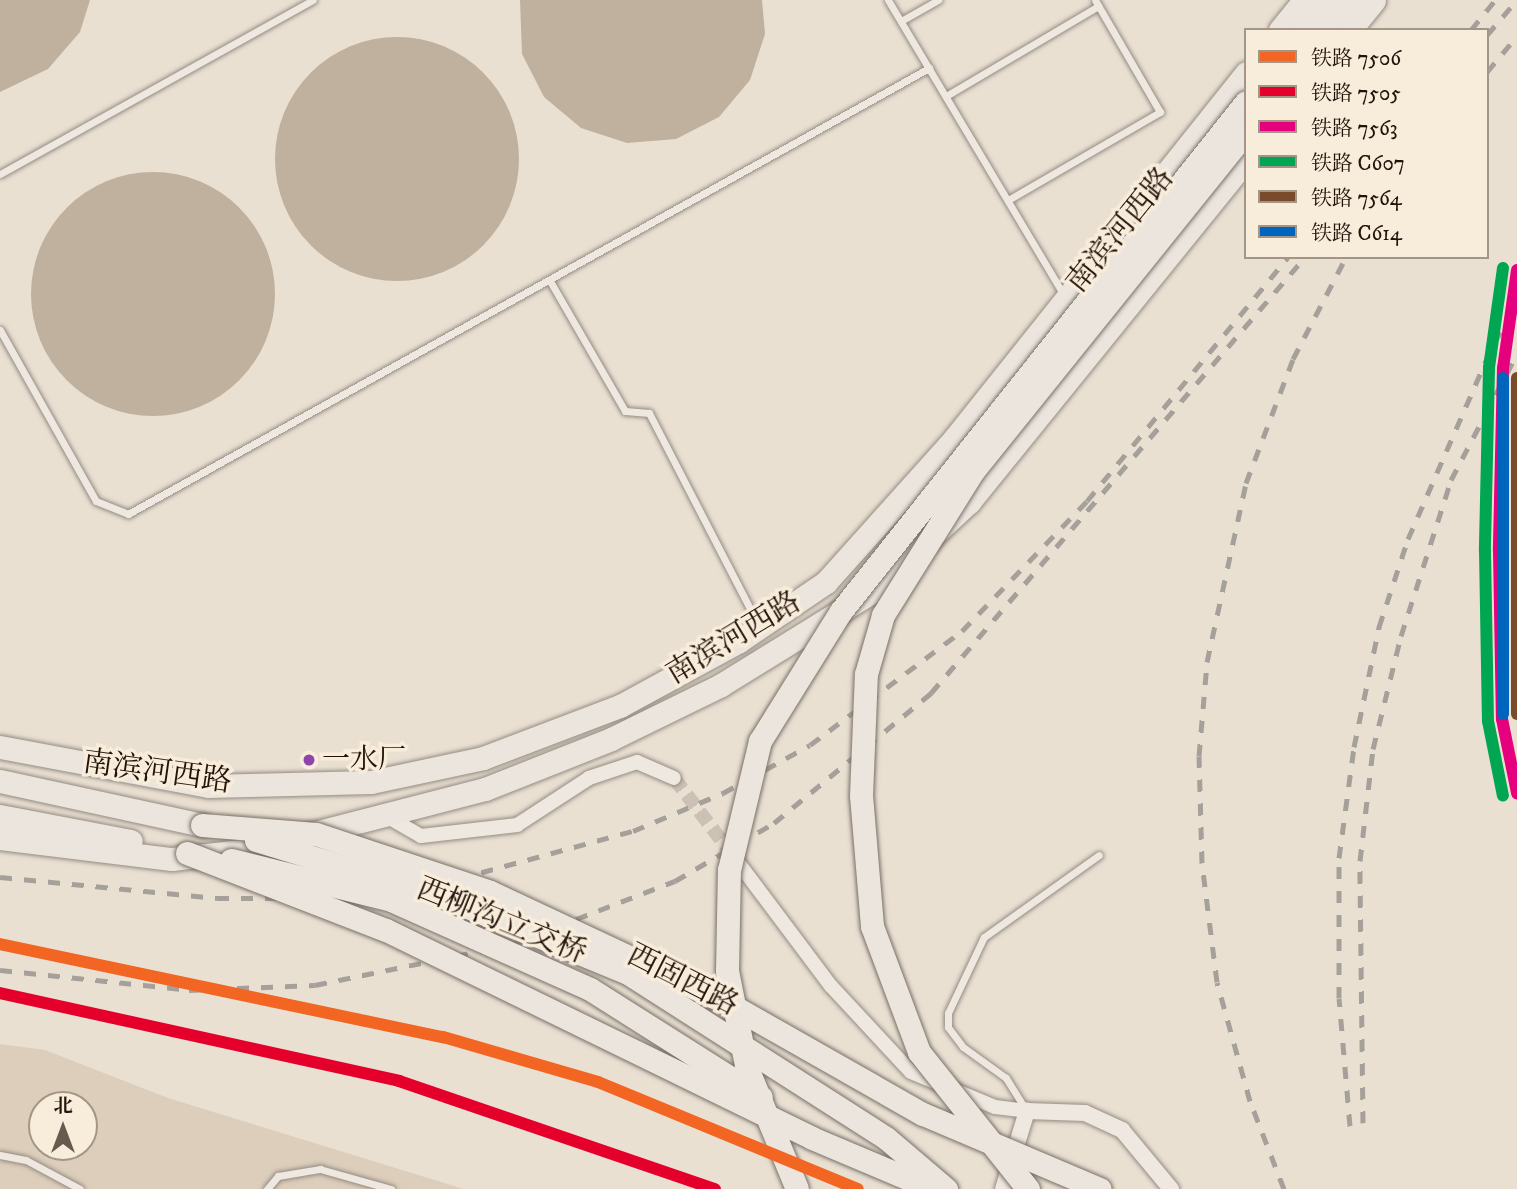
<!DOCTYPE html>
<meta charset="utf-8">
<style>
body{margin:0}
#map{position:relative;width:1517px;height:1189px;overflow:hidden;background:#eae0d2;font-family:"IM FELL DW Pica","Noto Serif SC",serif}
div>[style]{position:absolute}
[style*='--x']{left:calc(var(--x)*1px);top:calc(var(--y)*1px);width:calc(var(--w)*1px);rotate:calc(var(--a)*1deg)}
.green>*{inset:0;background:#dcceba}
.water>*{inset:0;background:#c0b09e}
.round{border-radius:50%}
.minor-tunnel>*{height:14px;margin-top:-7px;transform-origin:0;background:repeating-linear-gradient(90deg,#ccc1b4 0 14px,transparent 0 21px)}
.roads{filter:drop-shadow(0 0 2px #948c83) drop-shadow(0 0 2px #948c83)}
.service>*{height:7px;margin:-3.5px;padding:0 3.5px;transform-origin:3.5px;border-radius:3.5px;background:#eee8e1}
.minor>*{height:14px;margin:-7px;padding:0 7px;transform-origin:7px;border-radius:7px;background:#eee8e1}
.tertiary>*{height:16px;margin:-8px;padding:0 8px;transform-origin:8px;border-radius:8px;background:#eee8e1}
.trunk>*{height:23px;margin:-11.5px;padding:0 11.5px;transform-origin:11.5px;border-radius:11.5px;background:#ebe5dd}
.rail>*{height:5px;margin-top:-2.5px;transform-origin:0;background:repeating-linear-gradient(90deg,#a6a09a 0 12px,transparent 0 24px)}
.bridges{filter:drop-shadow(0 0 2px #787068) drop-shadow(0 0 2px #787068)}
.trunk-bridge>*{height:23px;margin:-11.5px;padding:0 11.5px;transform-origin:11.5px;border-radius:11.5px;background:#ebe5dd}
.rail-1>*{height:12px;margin:-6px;padding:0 6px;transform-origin:6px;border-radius:6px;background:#f26522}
.rail-2>*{height:12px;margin:-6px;padding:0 6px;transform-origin:6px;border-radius:6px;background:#e4002b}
.rail-3>*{height:12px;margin:-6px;padding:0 6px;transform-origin:6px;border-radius:6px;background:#e5007d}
.rail-4>*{height:12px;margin:-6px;padding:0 6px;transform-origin:6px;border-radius:6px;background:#00a651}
.rail-5>*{height:12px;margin:-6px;padding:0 6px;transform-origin:6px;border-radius:6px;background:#7a4b2a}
.rail-6>*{height:12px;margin:-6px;padding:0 6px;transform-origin:6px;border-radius:6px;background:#0065bd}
.dots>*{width:19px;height:19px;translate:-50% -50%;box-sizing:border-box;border:4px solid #f8ecdb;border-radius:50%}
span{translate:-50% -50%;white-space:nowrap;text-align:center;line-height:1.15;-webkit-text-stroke:7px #f8ecdb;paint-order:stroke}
.bus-label{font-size:28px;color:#23120a}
.left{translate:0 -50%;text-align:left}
.street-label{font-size:30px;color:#23120a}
.legend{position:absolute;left:1244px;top:28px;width:245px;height:231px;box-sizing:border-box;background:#f8ecdb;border:2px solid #a39587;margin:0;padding:9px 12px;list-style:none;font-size:21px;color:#23120a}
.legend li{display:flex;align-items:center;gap:14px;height:35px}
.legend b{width:35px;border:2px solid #a39587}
.north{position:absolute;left:28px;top:1091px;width:70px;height:70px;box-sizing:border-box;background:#f8ecdb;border:2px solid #a39587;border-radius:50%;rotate:0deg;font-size:19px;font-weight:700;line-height:28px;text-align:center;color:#23120a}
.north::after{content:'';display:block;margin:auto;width:24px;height:32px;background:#695a50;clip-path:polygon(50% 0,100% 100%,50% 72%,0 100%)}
</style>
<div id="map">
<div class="green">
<div style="clip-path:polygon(evenodd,0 1044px,45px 1050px,168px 1098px,464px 1189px,0 1189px,0 1044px,42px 1105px,84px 1105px,84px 1147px,42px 1147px,42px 1105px)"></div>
</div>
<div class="water">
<div style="clip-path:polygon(0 0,90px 0,80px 32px,48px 69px,0 92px)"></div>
<div style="clip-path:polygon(520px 0,762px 0,765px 34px,750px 80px,719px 117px,676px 139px,627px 143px,581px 128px,544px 97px,522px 54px)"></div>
<div class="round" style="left:275px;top:37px;width:244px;height:244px"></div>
<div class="round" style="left:31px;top:172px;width:244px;height:244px"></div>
</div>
<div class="minor-tunnel">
<div style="--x:674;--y:778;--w:94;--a:52.8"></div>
</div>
<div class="roads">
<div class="service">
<div style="--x:888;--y:0;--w:342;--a:59.2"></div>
<div style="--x:901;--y:21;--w:43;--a:-29.6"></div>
<div style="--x:946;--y:96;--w:177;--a:-30.6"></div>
<div style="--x:0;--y:174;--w:358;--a:-29.1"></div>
<div style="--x:1008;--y:200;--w:176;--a:-30.1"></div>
<div style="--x:1160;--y:112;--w:129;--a:-120.1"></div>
<div style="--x:550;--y:281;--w:150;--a:60"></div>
<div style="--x:625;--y:411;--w:24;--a:5"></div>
<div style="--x:649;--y:413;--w:237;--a:62.7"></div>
<div style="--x:0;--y:330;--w:196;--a:60.7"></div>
<div style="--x:96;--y:501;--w:35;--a:22"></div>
<div style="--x:128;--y:514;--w:917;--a:-29.11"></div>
<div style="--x:1026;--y:1110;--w:38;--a:-122"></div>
<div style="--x:1006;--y:1078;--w:53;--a:-144.2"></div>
<div style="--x:963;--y:1047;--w:25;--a:-127"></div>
<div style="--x:948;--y:1027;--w:14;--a:-90"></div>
<div style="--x:948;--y:1013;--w:84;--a:-64.7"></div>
<div style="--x:984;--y:937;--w:141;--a:-35.5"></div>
<div style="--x:0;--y:1155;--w:26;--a:11"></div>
<div style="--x:26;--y:1160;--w:61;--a:28.2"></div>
<div style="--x:267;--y:1189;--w:17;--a:-50"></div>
<div style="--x:278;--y:1176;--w:43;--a:-9.5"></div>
<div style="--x:320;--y:1169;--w:74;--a:15.7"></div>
</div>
<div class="minor">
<div style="--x:388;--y:817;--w:38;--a:30"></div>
<div style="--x:421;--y:836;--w:97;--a:-6.5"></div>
<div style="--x:517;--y:825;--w:86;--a:-33.1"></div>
<div style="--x:589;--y:778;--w:51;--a:-18.4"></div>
<div style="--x:637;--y:762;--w:40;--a:23.4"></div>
<div style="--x:731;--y:853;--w:166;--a:53.1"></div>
<div style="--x:831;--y:986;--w:117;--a:47.1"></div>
<div style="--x:911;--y:1072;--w:91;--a:22.6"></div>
<div style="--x:995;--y:1107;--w:32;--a:7"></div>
</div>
<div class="tertiary">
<div style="--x:1003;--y:1189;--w:82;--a:-72.9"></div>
<div style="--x:1027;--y:1111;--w:58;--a:2"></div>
<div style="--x:1085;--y:1113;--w:41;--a:24.7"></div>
<div style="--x:1122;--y:1130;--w:77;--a:50.3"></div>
</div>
<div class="trunk">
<div style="--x:1280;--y:30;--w:38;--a:-51"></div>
<div style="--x:1303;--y:30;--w:38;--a:-51"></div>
<div style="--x:1327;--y:30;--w:38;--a:-53"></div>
<div style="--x:1350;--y:30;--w:38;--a:-51"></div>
<div style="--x:0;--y:747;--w:212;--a:10.6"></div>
<div style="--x:208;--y:786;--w:163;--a:-1.4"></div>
<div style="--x:371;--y:782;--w:115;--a:-12.1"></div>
<div style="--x:483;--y:758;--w:147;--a:-20.8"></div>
<div style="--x:620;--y:706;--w:136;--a:-28.6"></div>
<div style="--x:739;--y:641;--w:105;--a:-34.1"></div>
<div style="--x:826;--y:582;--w:193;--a:-48.1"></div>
<div style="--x:955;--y:438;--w:467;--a:-51.4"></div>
<div style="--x:0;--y:781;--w:207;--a:12.3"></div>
<div style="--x:0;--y:816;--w:133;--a:10.8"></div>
<div style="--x:0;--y:838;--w:173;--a:7"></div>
<div style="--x:172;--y:859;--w:78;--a:-6.7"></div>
<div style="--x:249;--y:850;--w:244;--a:-14.5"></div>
<div style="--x:485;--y:789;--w:136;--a:-21.6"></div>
<div style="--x:611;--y:739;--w:123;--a:-26.1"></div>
<div style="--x:721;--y:685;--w:179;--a:-31.7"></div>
<div style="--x:873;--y:591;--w:131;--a:-42.8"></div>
<div style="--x:969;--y:502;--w:440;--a:-51"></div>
</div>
</div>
<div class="rail">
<div style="--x:1471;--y:30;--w:38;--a:-51"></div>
<div style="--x:1487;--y:35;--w:46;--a:-49.4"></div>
<div style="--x:1487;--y:72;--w:47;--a:-50.2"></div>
<div style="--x:0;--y:877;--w:218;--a:5.5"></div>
<div style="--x:217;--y:898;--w:107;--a:0"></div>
<div style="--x:324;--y:898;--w:112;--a:-6.7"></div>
<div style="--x:435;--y:885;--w:205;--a:-15.3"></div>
<div style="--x:633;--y:831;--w:98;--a:-22.9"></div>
<div style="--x:723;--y:793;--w:99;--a:-28.9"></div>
<div style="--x:810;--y:745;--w:190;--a:-36.9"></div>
<div style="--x:962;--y:631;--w:180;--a:-46.1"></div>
<div style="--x:1087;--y:501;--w:316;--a:-50.5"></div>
<div style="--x:0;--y:970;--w:190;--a:6"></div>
<div style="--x:189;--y:990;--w:126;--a:-2.3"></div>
<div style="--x:315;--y:985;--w:198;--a:-11.7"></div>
<div style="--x:509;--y:945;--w:178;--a:-21.1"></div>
<div style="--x:675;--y:881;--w:115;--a:-30.4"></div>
<div style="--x:774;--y:823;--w:204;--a:-39.6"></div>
<div style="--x:931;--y:693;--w:574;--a:-49.38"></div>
<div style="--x:1363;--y:1123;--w:262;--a:-90.7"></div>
<div style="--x:1360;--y:861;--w:113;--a:-83.4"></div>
<div style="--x:1373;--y:749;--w:116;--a:-76.1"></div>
<div style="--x:1401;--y:636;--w:164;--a:-72.2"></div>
<div style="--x:1451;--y:480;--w:142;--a:-62.4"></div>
<div style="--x:1350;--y:1126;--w:128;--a:-94.9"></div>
<div style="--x:1339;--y:998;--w:140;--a:-90"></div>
<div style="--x:1339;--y:858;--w:112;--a:-82.3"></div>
<div style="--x:1354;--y:747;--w:123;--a:-78.2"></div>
<div style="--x:1379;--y:627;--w:93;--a:-71.8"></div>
<div style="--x:1408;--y:539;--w:215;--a:-66.4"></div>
<div style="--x:1494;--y:342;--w:40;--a:-55.1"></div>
<div style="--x:1284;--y:1189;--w:94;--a:-111.1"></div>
<div style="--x:1250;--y:1101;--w:123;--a:-105.5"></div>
<div style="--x:1217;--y:982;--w:120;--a:-97.2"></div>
<div style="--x:1202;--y:863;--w:107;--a:-91.6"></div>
<div style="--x:1199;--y:756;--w:94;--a:-85.1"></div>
<div style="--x:1207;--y:662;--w:183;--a:-77.7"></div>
<div style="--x:1246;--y:483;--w:133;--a:-69.2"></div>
<div style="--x:1293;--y:359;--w:115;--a:-62.5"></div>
</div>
<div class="bridges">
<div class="trunk-bridge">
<div style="--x:202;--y:825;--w:114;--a:4.5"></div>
<div style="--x:316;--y:834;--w:183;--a:18.4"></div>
<div style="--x:490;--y:892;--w:264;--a:25.1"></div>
<div style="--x:729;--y:1004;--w:223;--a:29.6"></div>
<div style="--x:923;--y:1114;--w:192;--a:23"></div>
<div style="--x:256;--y:840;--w:199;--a:17"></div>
<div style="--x:446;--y:898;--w:197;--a:22.4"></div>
<div style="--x:628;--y:973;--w:306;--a:32.6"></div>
<div style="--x:886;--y:1138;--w:79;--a:40.4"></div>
<div style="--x:187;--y:853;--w:213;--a:21.2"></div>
<div style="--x:386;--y:930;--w:474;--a:26"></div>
<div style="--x:812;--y:1138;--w:131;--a:22.9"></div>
<div style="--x:231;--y:860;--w:165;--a:14"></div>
<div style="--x:391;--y:900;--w:218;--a:24.1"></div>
<div style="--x:590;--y:989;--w:202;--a:32.3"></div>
<div style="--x:797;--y:1189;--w:134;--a:-112.4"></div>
<div style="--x:746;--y:1065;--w:96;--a:-101.4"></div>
<div style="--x:727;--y:971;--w:101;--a:-88.9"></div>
<div style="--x:729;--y:870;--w:133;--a:-76.5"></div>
<div style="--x:760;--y:741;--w:153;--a:-58.1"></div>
<div style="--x:841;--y:611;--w:650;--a:-51.49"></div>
<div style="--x:1028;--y:1189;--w:175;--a:-128.5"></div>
<div style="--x:919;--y:1052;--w:134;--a:-110.5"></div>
<div style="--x:872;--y:926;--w:130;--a:-94.8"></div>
<div style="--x:861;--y:796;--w:122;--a:-87.7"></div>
<div style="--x:866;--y:674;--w:61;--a:-73.9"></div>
<div style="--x:883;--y:615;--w:170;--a:-58"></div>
<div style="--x:973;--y:471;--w:436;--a:-51.2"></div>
</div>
</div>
<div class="rail-1">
<div style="--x:0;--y:944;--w:453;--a:11.9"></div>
<div style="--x:443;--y:1037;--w:161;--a:16.2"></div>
<div style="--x:598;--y:1082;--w:281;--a:22.4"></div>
</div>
<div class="rail-2">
<div style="--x:0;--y:993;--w:409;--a:12.4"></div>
<div style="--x:399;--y:1081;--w:334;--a:18.9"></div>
</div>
<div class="rail-3">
<div style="--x:1517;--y:270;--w:99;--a:98.1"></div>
<div style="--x:1503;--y:368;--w:183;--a:91.3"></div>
<div style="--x:1499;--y:551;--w:168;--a:89"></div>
<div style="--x:1502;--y:719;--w:76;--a:78.5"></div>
</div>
<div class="rail-4">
<div style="--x:1503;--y:268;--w:101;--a:98"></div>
<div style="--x:1489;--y:368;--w:183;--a:91.3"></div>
<div style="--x:1485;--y:551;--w:170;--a:89"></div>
<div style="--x:1488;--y:721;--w:76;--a:78.7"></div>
</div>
<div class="rail-5">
<div style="--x:1517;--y:378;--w:336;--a:90"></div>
</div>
<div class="rail-6">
<div style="--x:1503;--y:378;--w:336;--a:90"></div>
</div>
<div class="dots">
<div style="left:309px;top:760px;background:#8e44ad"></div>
</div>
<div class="bus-label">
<span class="left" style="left:322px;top:760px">一水厂</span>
</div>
<div class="street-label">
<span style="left:1121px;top:231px;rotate:-51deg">南滨河西路</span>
<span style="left:734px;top:639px;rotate:-31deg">南滨河西路</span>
<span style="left:157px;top:773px;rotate:8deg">南滨河西路</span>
<span style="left:501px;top:922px;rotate:22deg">西柳沟立交桥</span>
<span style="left:682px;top:981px;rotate:27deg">西固西路</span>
</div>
<ul class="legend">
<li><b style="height:9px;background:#f26522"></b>铁路 7506</li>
<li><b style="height:9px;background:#e4002b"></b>铁路 7505</li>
<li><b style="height:9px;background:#e5007d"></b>铁路 7563</li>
<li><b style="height:9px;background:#00a651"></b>铁路 C607</li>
<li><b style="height:9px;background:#7a4b2a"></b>铁路 7564</li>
<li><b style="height:9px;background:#0065bd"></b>铁路 C614</li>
</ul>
<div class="north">北</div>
</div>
